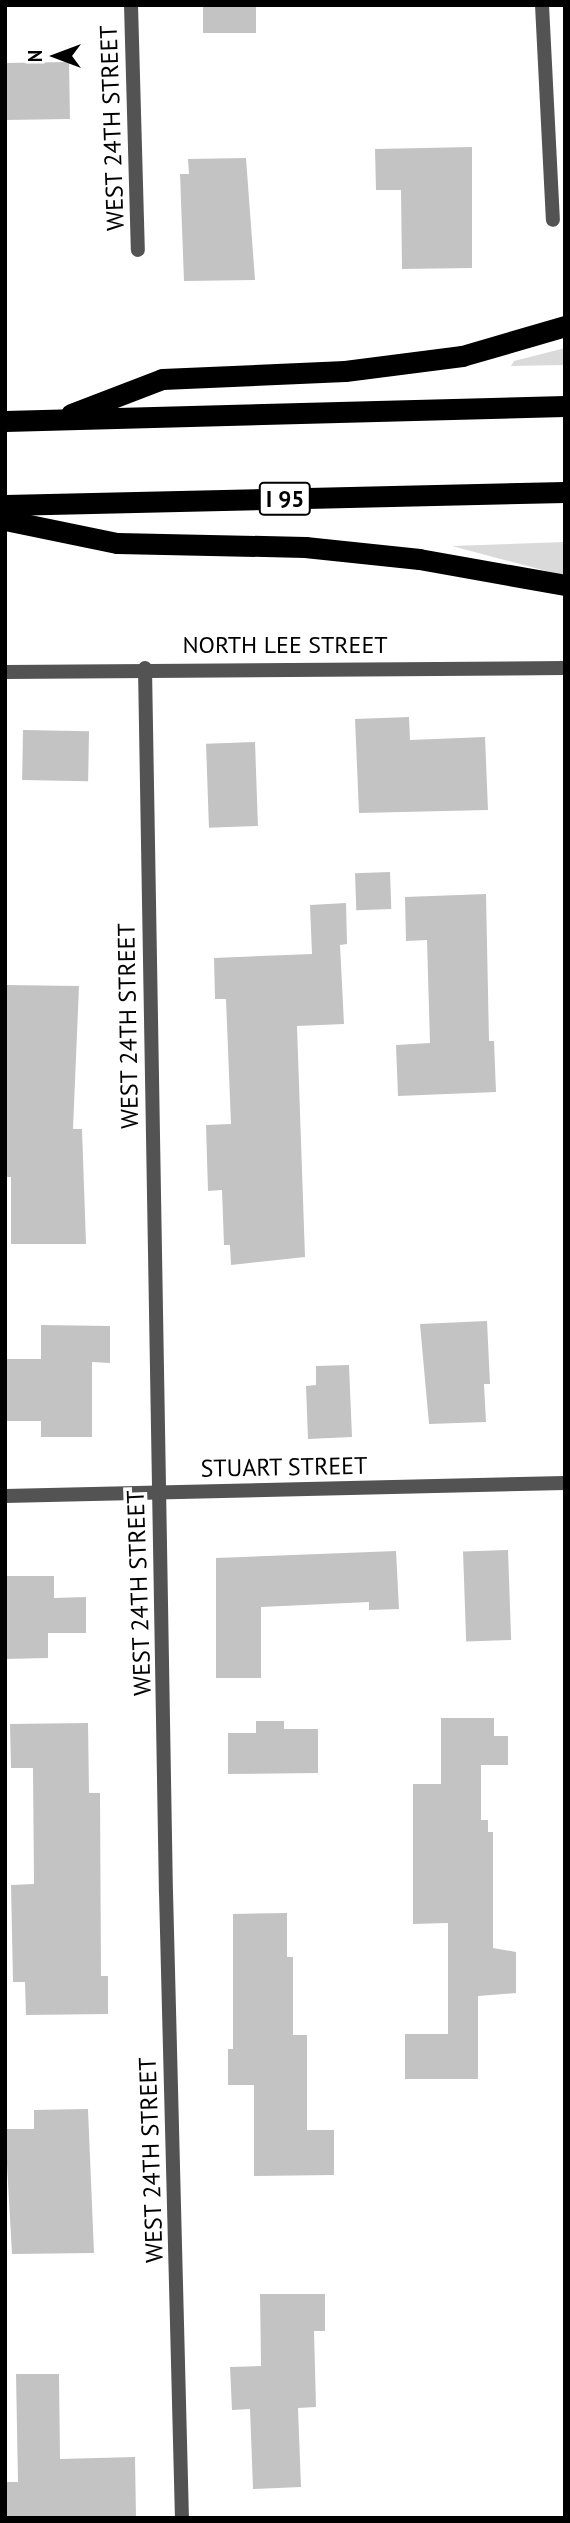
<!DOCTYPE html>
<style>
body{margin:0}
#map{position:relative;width:570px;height:2523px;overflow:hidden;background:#fff;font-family:"PT Sans",sans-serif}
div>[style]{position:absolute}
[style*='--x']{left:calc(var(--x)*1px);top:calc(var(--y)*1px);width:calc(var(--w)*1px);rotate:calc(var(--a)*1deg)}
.green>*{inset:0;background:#dadada}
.building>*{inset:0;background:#c3c3c3;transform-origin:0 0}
.street>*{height:14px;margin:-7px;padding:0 7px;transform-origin:7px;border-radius:7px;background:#535353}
.highway>*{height:21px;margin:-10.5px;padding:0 10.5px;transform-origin:10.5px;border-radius:10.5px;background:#000}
span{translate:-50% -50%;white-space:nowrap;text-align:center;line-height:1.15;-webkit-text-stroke:7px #fff;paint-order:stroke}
.shield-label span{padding:2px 5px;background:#fff;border:2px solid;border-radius:5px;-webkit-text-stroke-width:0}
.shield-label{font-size:23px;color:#000;font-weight:700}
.street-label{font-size:24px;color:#000}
.frame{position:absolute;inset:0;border:7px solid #000;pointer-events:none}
.north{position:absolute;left:21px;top:21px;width:70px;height:70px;-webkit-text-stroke:5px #fff;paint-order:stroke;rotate:270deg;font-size:19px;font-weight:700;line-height:28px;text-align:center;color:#000}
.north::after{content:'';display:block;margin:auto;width:24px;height:32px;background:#000;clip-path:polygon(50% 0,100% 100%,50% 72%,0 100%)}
</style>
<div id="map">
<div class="green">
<div style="clip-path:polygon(565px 348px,565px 365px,511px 366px,514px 361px)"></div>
<div style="clip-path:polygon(565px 542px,565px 576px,452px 546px)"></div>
</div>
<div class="building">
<div style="left:203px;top:5px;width:53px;height:28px"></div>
<div style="left:69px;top:62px;width:57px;height:64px;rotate:89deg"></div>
<div style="clip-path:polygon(472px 147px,472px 268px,402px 269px,401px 190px,376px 190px,375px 149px)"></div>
<div style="clip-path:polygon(246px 158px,255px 280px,184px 281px,180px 174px,189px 174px,188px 159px)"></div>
<div style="clip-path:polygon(409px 717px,410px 740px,485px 737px,488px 810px,359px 813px,355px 719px)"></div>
<div style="left:23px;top:730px;width:66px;height:50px;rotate:1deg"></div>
<div style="left:255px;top:742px;width:84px;height:49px;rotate:88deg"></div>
<div style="left:390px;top:872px;width:37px;height:35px;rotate:88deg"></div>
<div style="clip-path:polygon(486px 894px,489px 1041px,494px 1041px,496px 1092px,398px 1096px,396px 1045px,430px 1043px,427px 940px,406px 941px,405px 897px)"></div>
<div style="clip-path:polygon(346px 903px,347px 944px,340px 945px,344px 1024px,297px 1026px,305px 1257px,231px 1265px,230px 1245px,224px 1245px,222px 1190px,208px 1191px,206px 1125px,231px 1124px,226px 999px,215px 999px,214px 958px,312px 954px,310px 905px)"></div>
<div style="clip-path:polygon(5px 985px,79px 986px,73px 1129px,82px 1129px,86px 1244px,11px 1244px,11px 1177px,5px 1177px)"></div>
<div style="clip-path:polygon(487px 1321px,490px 1384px,484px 1384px,486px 1422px,429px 1424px,420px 1324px)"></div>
<div style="clip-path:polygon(41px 1325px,110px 1326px,110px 1363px,92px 1362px,92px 1437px,41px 1437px,41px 1421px,5px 1421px,5px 1359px,41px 1359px)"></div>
<div style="clip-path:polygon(349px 1365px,352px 1437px,308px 1439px,306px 1386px,316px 1385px,316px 1366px)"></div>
<div style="left:508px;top:1550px;width:90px;height:45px;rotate:88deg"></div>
<div style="clip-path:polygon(396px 1551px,399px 1609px,369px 1610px,369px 1602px,261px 1607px,261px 1678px,216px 1678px,216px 1558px)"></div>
<div style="clip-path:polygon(5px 1576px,54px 1576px,54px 1598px,86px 1597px,86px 1633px,48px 1633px,48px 1658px,5px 1659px)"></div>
<div style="clip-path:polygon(441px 1718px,494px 1718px,494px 1736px,508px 1736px,508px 1765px,481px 1765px,481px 1820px,488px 1820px,488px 1832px,493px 1832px,493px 1948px,516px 1952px,516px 1993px,478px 1996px,478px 2079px,405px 2079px,405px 2034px,448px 2034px,448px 1923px,413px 1924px,413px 1784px,441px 1784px)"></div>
<div style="clip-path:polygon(256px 1721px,284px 1721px,284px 1729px,318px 1729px,318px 1773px,228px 1774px,228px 1733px,256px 1733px)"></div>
<div style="clip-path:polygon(88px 1723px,89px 1793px,100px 1793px,101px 1976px,108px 1976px,108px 2014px,26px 2015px,25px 1982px,13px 1982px,11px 1885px,34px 1884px,33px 1768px,11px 1768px,10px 1724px)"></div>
<div style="clip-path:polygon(287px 1913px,287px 1957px,293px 1957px,293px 2035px,307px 2035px,307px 2130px,334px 2130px,334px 2175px,254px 2176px,254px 2085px,228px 2085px,228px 2049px,233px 2049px,233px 1914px)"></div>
<div style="clip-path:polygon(88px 2109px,94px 2253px,12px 2254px,5px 2129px,34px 2129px,34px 2110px)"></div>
<div style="clip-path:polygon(260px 2294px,325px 2294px,325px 2331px,314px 2331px,316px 2407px,298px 2408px,301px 2487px,253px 2489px,250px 2409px,232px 2410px,230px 2367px,261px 2366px)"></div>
<div style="clip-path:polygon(16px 2374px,59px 2374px,60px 2459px,135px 2457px,136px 2518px,5px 2518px,5px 2482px,18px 2482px)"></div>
</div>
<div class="street">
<div style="--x:131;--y:5;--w:245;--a:88.4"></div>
<div style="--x:542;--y:5;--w:215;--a:87.1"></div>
<div style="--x:145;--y:668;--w:1224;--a:89.02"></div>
<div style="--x:166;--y:1892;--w:626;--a:88.54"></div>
<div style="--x:5;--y:672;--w:560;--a:-0.41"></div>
<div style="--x:5;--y:1496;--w:560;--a:-1.33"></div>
</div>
<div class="highway">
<div style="--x:71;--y:414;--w:97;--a:-21"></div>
<div style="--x:162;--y:379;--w:183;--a:-2.5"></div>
<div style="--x:345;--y:371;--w:118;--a:-7.3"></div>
<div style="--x:462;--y:356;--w:107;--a:-16.2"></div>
<div style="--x:5;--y:421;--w:560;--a:-1.53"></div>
<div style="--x:5;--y:505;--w:560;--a:-1.33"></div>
<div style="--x:5;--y:520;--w:114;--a:11.6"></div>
<div style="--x:117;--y:543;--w:188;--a:1.2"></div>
<div style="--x:305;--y:547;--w:115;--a:6"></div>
<div style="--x:419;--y:559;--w:148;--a:10.1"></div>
</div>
<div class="shield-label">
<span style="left:285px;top:499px">I 95</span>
</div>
<div class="street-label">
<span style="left:112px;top:128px;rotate:-92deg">WEST 24TH STREET</span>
<span style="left:285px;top:645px">NORTH LEE STREET</span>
<span style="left:128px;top:1026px;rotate:-91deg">WEST 24TH STREET</span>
<span style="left:284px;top:1467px;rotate:-1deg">STUART STREET</span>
<span style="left:139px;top:1593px;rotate:-92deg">WEST 24TH STREET</span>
<span style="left:151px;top:2160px;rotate:-92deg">WEST 24TH STREET</span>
</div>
<div class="frame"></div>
<div class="north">N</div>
</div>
